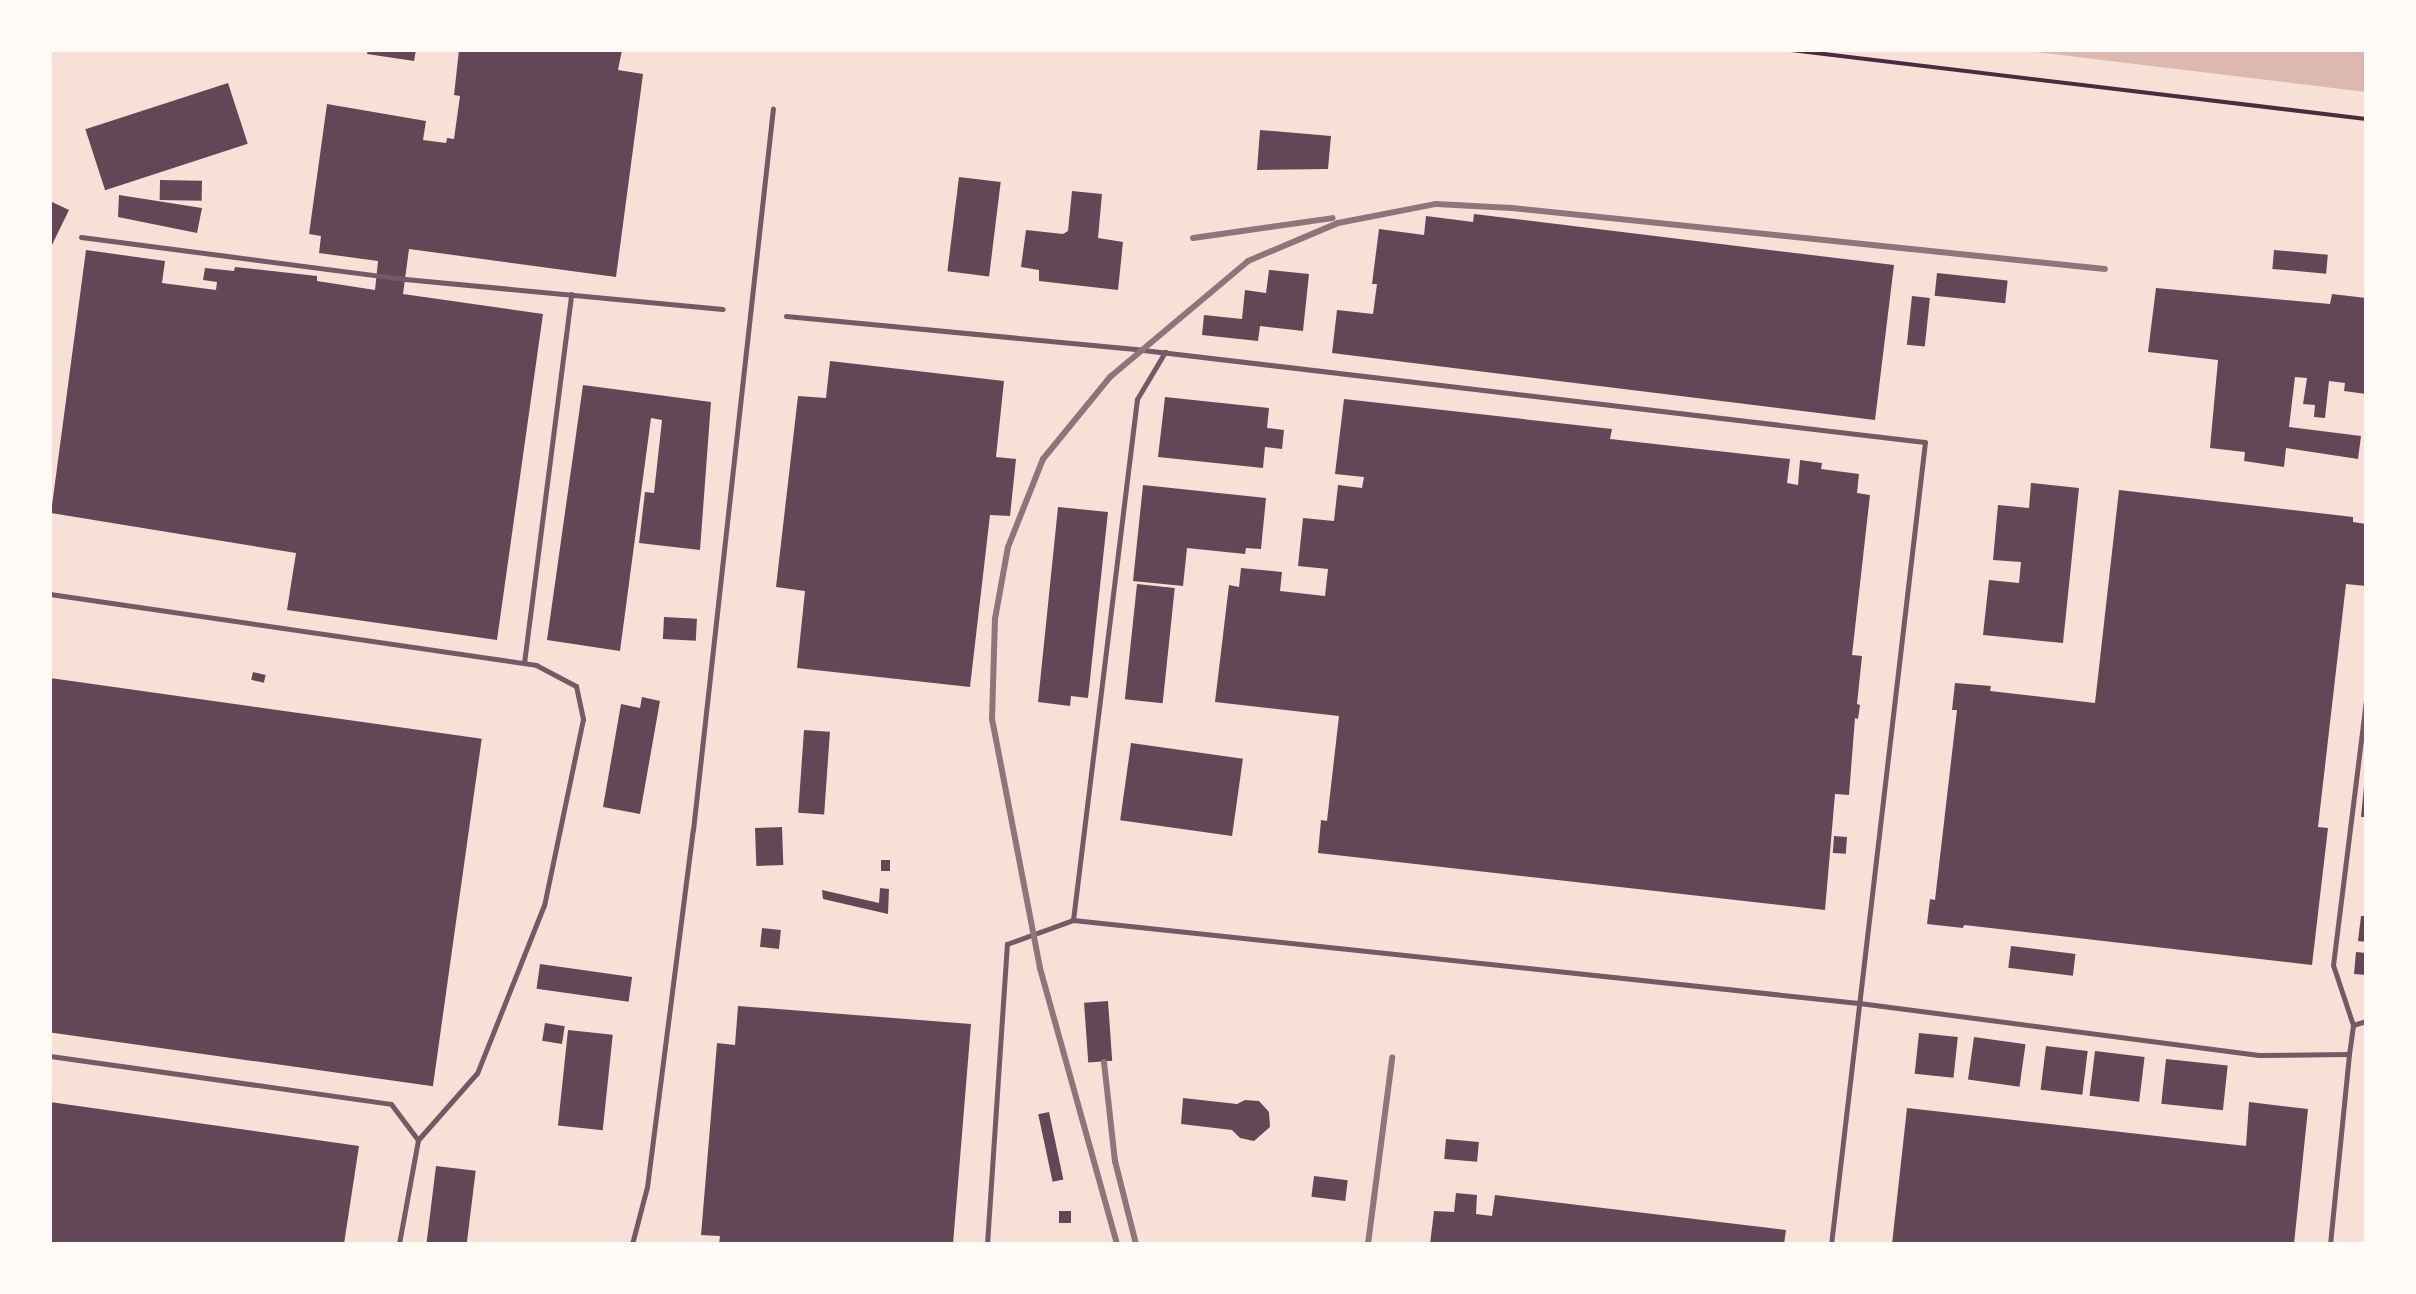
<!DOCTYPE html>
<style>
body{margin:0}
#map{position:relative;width:2416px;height:1294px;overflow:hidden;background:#f7e1d7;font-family:"Golos Text",sans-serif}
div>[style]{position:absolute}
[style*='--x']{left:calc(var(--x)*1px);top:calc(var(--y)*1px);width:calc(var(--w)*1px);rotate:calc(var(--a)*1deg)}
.water>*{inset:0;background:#dcb8b0}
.building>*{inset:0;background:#644757;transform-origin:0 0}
.path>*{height:4px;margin:-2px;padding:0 2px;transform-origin:2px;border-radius:2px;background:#4a2c40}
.service>*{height:5px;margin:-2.5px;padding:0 2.5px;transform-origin:2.5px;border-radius:2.5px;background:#755966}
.rail>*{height:6px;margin:-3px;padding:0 3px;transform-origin:3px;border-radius:3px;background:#8f747c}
span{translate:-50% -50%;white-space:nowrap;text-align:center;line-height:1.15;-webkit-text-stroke:6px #fffaf5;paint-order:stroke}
.frame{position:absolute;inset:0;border:52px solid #fffaf5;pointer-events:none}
</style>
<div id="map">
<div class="water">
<div style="clip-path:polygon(2019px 50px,2366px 50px,2366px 92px)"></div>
</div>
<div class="building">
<div style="clip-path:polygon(368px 50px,416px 50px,414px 61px,367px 54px)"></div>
<div style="clip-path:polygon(459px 50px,622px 50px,618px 70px,643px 74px,616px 277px,409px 249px,403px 294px,543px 314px,497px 640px,287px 610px,296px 553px,51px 513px,86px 250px,165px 261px,162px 283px,216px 290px,217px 282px,203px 280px,205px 268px,234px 271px,235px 267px,317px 276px,317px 281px,375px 290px,378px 261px,319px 253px,321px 236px,309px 234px,327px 104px,426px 121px,423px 140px,446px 143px,447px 138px,454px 139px,460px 96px,454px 95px)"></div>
<div style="left:228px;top:83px;width:64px;height:150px;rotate:72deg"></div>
<div style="clip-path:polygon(1260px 130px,1331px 136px,1328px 169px,1257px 170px)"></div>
<div style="left:959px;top:177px;width:42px;height:95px;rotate:7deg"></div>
<div style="left:160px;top:180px;width:42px;height:20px;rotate:1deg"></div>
<div style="clip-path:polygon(1072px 191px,1102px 194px,1098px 238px,1123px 242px,1118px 290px,1039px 281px,1039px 270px,1021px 267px,1026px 230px,1063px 234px,1068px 231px)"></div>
<div style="clip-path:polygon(119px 195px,202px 208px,197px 233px,118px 217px)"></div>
<div style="clip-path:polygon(50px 201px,69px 210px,50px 249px)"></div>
<div style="clip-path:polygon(1474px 214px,1894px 265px,1875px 420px,1332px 353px,1337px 310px,1373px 314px,1377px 284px,1372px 284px,1379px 229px,1424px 235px,1426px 216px,1473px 222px)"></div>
<div style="left:2274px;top:250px;width:54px;height:19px;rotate:5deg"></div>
<div style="clip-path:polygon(1269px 270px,1309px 274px,1303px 331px,1260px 326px,1258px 341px,1202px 335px,1204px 315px,1242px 319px,1245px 290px,1266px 293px)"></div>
<div style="left:1937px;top:273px;width:71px;height:23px;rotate:6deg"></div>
<div style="clip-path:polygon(2156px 288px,2330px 304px,2332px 294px,2366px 298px,2366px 394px,2344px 391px,2345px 383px,2329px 381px,2325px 418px,2314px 417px,2315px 405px,2303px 404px,2307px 378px,2295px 377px,2289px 427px,2361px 436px,2358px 459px,2286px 448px,2284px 467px,2244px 461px,2245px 452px,2210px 448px,2218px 360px,2148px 352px)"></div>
<div style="left:1912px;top:296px;width:18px;height:49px;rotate:6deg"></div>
<div style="clip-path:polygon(830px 361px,1004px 381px,996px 457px,1016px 459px,1010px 516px,990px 515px,970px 687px,797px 668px,805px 591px,776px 587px,798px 396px,826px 398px)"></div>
<div style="clip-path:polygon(583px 385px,711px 402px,700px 550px,639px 543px,645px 492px,654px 493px,662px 420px,651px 418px,620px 651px,547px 640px)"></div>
<div style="clip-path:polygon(1165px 397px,1269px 408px,1267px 428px,1284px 430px,1282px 449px,1265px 447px,1263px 468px,1158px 457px)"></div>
<div style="clip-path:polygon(1344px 399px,1612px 429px,1610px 439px,1790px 459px,1787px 483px,1798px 485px,1800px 460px,1822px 463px,1821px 469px,1859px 474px,1857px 493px,1870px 495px,1852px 655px,1862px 656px,1857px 704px,1860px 705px,1858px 719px,1855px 718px,1849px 795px,1835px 794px,1825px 910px,1318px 853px,1321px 820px,1327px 821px,1339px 716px,1215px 702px,1229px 585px,1239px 587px,1241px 568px,1282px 572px,1280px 591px,1325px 596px,1328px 569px,1298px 566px,1303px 518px,1334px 521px,1338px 485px,1362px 488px,1364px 477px,1335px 474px)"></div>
<div style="clip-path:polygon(2031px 483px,2079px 488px,2063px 643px,1983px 635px,1989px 580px,2019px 583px,2021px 562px,1993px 560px,1998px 505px,2029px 508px)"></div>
<div style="clip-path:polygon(1143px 485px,1266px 498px,1261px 549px,1246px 548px,1245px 554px,1187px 548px,1183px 586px,1133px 581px)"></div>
<div style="clip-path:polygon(2119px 490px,2353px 517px,2353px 522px,2366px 524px,2366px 586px,2346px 584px,2318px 827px,2328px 828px,2312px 965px,1964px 925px,1963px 928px,1927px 924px,1930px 899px,1935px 900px,1957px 710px,1952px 710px,1955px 683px,1991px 686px,1990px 691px,2095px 703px)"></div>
<div style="clip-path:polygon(1058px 507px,1108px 512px,1088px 698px,1071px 696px,1070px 706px,1038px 702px)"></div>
<div style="left:1137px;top:584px;width:38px;height:116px;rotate:6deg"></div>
<div style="left:664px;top:617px;width:33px;height:22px;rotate:3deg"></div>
<div style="left:253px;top:672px;width:13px;height:8px;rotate:13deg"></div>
<div style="left:50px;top:678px;width:436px;height:351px;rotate:8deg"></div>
<div style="clip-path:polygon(642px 697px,660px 701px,640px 814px,603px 807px,621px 704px,640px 708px)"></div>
<div style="left:804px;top:730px;width:26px;height:83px;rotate:4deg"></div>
<div style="left:1131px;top:743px;width:113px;height:78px;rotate:8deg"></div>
<div style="clip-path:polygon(2364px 787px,2366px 787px,2366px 817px,2361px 817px)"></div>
<div style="left:782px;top:827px;width:38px;height:27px;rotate:88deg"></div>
<div style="left:1834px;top:836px;width:13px;height:17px;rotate:4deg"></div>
<div style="left:881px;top:860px;width:9px;height:11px"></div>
<div style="clip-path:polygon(880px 888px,889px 889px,888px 914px,823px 899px,822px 890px,879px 903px)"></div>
<div style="clip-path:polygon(2361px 916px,2366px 916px,2366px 942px,2358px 941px)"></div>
<div style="left:762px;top:928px;width:19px;height:19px;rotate:6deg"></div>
<div style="left:2011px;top:946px;width:65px;height:22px;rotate:7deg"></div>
<div style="clip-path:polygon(2356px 952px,2366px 953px,2366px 975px,2354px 974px)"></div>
<div style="left:540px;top:964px;width:93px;height:25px;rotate:8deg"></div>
<div style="left:1108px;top:1001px;width:60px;height:24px;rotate:86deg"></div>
<div style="clip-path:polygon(738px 1006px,971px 1024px,953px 1244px,719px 1244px,720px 1236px,701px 1235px,717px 1043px,735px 1045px)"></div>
<div style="left:545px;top:1023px;width:20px;height:18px;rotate:9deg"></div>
<div style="left:568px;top:1030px;width:45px;height:96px;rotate:6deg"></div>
<div style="left:1919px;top:1033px;width:39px;height:41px;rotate:6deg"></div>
<div style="left:1974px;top:1037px;width:52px;height:43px;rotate:8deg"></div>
<div style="left:2046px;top:1046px;width:42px;height:44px;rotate:7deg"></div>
<div style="left:2095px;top:1051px;width:50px;height:45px;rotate:7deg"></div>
<div style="left:2166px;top:1059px;width:62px;height:45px;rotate:6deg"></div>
<div style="clip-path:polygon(1183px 1098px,1237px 1104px,1245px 1100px,1259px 1101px,1269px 1112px,1270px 1127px,1254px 1141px,1240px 1138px,1232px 1130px,1181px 1124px)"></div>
<div style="clip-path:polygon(50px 1102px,359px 1146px,344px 1244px,50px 1244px)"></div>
<div style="clip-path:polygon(2249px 1102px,2308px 1109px,2294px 1244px,1892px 1244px,1907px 1108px,2246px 1146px)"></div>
<div style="left:1049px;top:1112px;width:69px;height:11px;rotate:78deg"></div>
<div style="left:1446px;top:1139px;width:33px;height:20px;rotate:5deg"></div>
<div style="left:436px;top:1166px;width:40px;height:79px;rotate:7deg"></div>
<div style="left:1314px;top:1176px;width:34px;height:21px;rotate:7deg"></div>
<div style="clip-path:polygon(1456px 1193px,1477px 1195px,1476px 1214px,1492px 1216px,1495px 1195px,1786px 1230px,1784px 1244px,1430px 1244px,1434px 1211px,1454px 1212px)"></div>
<div style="left:1059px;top:1211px;width:12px;height:12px"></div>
</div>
<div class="path">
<div style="--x:1791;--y:50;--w:579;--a:6.84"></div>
</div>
<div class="service">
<div style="--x:81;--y:237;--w:327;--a:7.4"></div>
<div style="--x:405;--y:279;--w:319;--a:5.4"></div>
<div style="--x:786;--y:316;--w:359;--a:5.4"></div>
<div style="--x:1143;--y:350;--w:787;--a:6.71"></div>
<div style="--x:1925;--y:442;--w:807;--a:96.68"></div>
<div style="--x:50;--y:594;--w:491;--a:8.3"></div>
<div style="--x:536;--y:665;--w:45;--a:27.7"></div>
<div style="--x:576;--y:686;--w:34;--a:78"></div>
<div style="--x:583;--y:719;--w:190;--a:101.8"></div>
<div style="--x:544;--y:905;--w:181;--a:111.7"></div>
<div style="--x:477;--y:1073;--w:89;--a:131.4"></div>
<div style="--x:418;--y:1140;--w:106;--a:100.4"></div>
<div style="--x:524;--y:663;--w:372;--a:-82.7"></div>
<div style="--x:1073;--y:920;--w:525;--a:-83"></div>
<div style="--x:1137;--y:399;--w:55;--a:-59.2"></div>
<div style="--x:2353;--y:1025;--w:63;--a:-108.4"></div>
<div style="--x:2333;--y:965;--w:266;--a:-82.9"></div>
<div style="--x:2349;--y:1054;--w:29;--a:-82"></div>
<div style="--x:2353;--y:1025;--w:14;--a:-17"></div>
<div style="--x:50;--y:1056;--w:344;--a:8"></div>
<div style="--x:391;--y:1104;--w:45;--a:53.1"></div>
<div style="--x:632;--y:1244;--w:59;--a:-75.3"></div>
<div style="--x:647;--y:1187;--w:360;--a:-82.7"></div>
<div style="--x:693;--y:830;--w:726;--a:-83.68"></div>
<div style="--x:987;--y:1244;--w:301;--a:-86.2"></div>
<div style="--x:1007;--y:944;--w:70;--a:-20"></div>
<div style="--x:1073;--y:920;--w:790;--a:6.03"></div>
<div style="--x:1859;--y:1003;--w:403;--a:7.4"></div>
<div style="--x:2259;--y:1055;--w:90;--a:-0.6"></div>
<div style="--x:2349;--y:1054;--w:191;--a:95.7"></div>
</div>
<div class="rail">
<div style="--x:1193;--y:238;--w:141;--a:-8.1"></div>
<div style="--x:1104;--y:1062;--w:100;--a:83.7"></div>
<div style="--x:1115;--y:1161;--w:86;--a:75.8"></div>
<div style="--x:1117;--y:1244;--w:287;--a:-105.6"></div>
<div style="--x:1040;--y:968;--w:254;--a:-100.9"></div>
<div style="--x:992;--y:719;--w:100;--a:-88.3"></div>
<div style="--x:995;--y:619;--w:73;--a:-79.8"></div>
<div style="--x:1008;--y:547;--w:95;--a:-68.3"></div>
<div style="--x:1043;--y:459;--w:106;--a:-50.7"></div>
<div style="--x:1110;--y:377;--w:180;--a:-40"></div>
<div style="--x:1248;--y:261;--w:98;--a:-22.9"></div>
<div style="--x:1338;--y:223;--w:100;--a:-11"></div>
<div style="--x:1436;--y:204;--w:76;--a:3"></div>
<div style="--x:1512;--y:208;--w:596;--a:5.87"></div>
<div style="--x:1368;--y:1244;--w:188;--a:-82.6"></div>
</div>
<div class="frame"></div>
</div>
